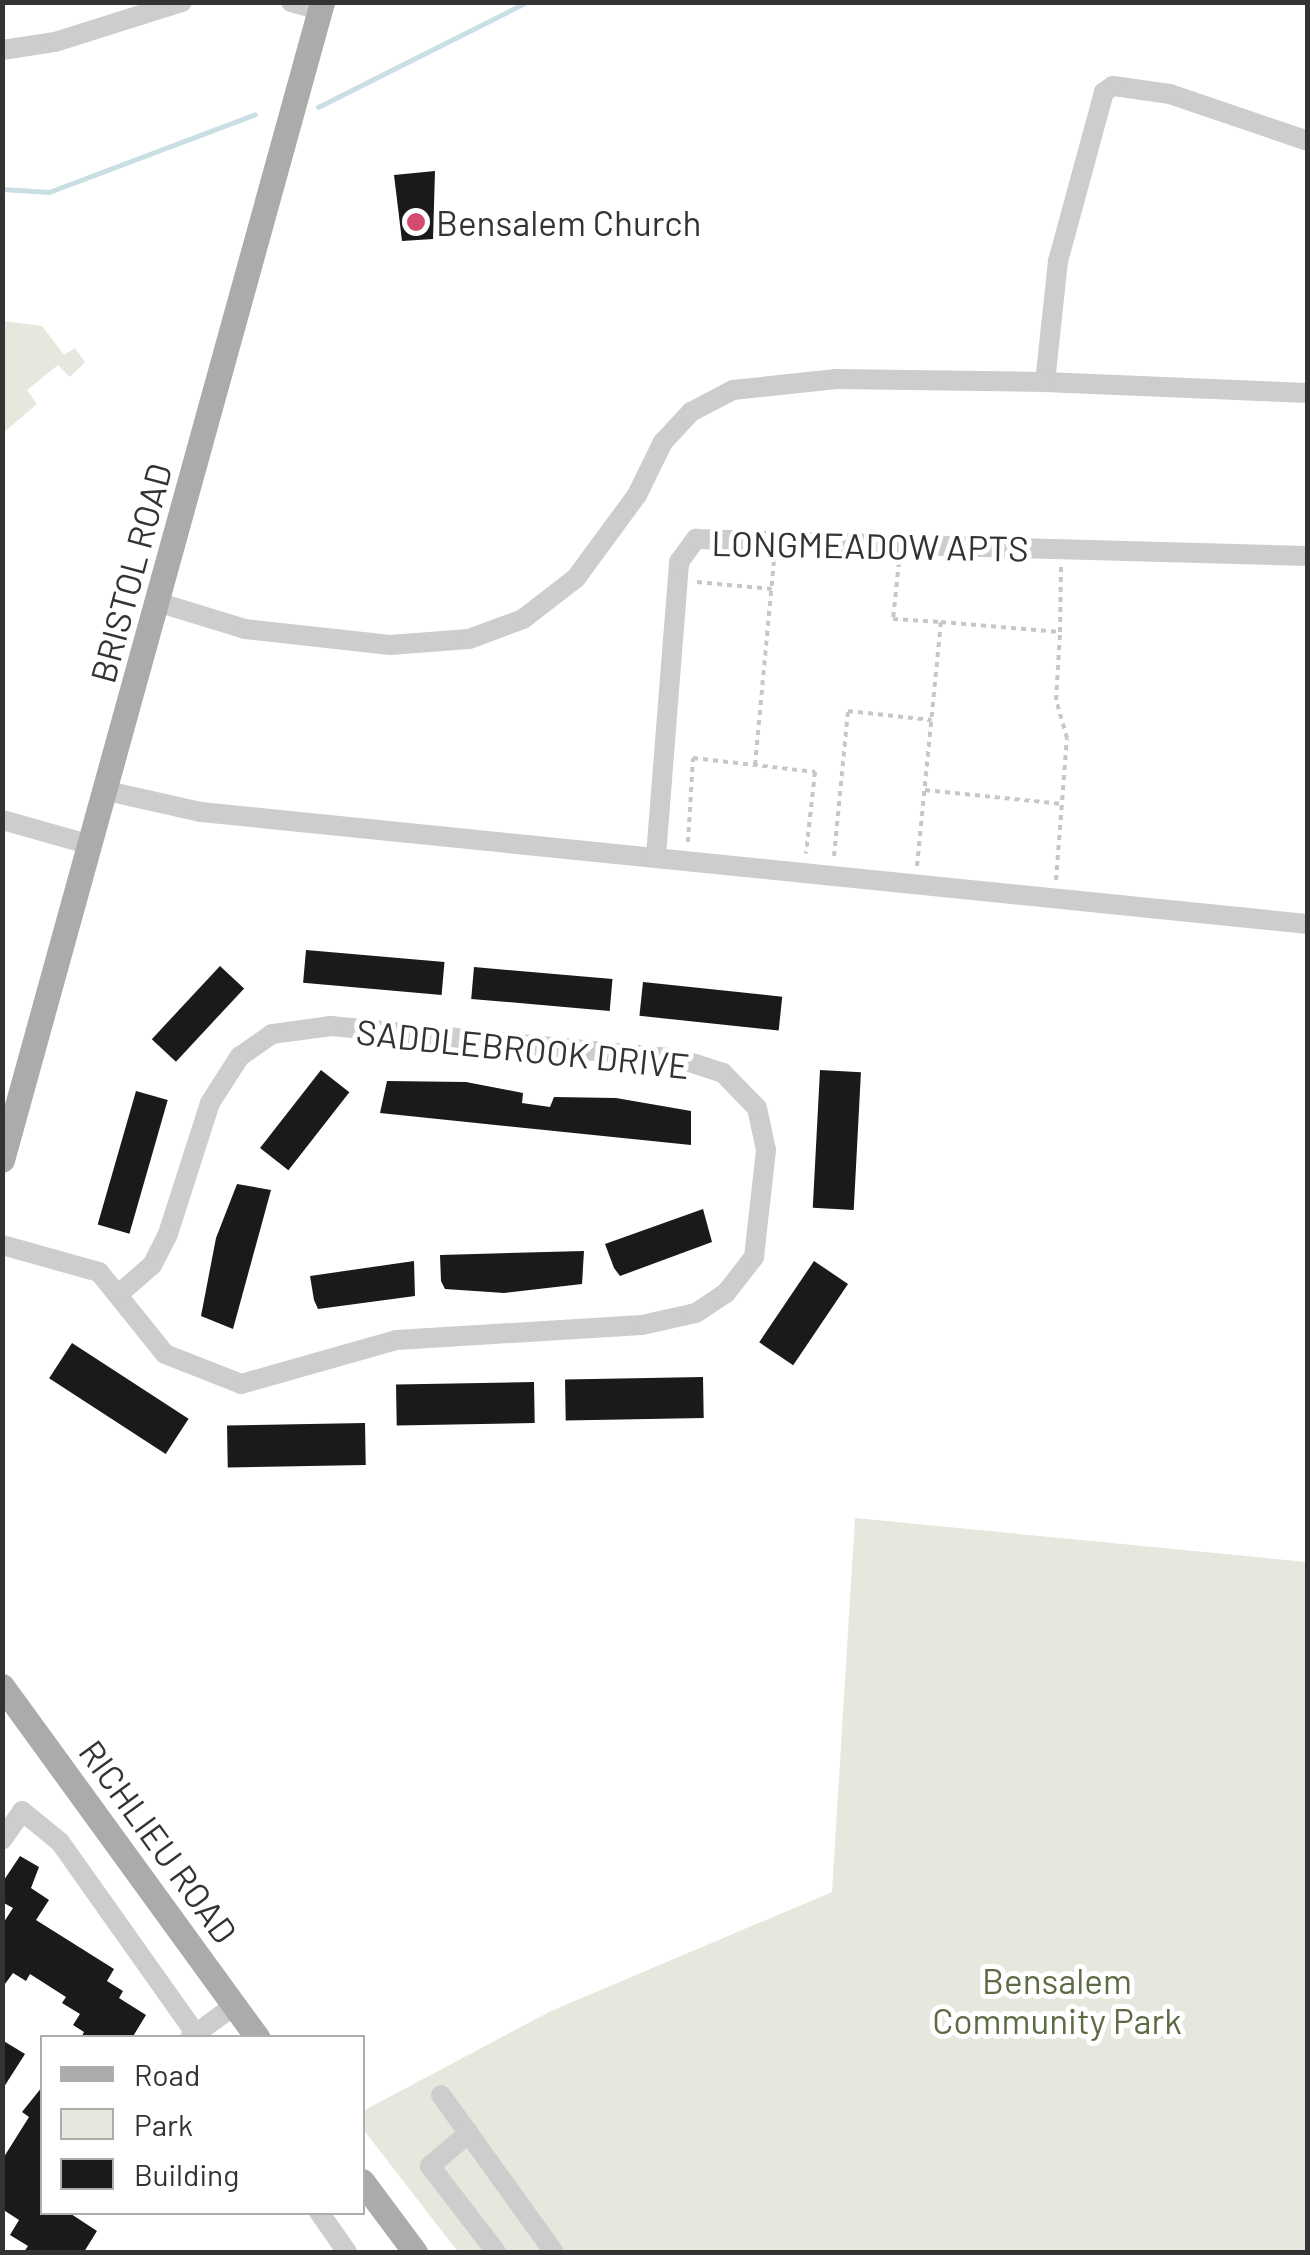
<!DOCTYPE html>
<style>
body{margin:0}
#map{position:relative;width:1310px;height:2255px;overflow:hidden;background:#fff;font-family:Barlow,sans-serif}
div>[style]{position:absolute}
[style*='--x']{left:calc(var(--x)*1px);top:calc(var(--y)*1px);width:calc(var(--w)*1px);rotate:calc(var(--a)*1deg)}
.green>*{inset:0;background:#e4e8dd}
.stream>*{height:5px;margin:-2.5px;padding:0 2.5px;transform-origin:2.5px;border-radius:2.5px;background:#c9dfe4}
.building>*{inset:0;background:#1a1a1a;transform-origin:0 0}
.path>*{height:4px;margin-top:-2px;transform-origin:0;background:repeating-linear-gradient(90deg,#c7c7c7 0 5px,transparent 0 10px)}
.minor>*{height:20px;margin:-10px;padding:0 10px;transform-origin:10px;border-radius:10px;background:#cdcdcd}
.major>*{height:25px;margin:-12.5px;padding:0 12.5px;transform-origin:12.5px;border-radius:12.5px;background:#ababab}
.dots>*{width:28px;height:28px;translate:-50% -50%;box-sizing:border-box;border:5px solid #fff;border-radius:50%}
span{translate:-50% -50%;white-space:nowrap;text-align:center;line-height:1.15;-webkit-text-stroke:10px #fff;paint-order:stroke}
.poi-label{font-size:35px;color:#333}
.left{translate:0 -50%;text-align:left}
.street-label{font-size:35px;color:#333}
.park-label{font-size:35px;color:#5d6a44}
.frame{position:absolute;inset:0;border:5px solid #333;pointer-events:none}
.legend{position:absolute;left:40px;top:2035px;width:325px;height:180px;box-sizing:border-box;background:#fff;border:2px solid #adadad;margin:0;padding:12px 18px;list-style:none;font-size:30px;color:#333}
.legend li{display:flex;align-items:center;gap:20px;height:50px}
.legend b{width:50px;border:2px solid #adadad}
</style>
<div id="map">
<div class="green">
<div style="clip-path:polygon(3px 321px,42px 326px,64px 355px,75px 348px,85px 362px,70px 377px,58px 365px,27px 390px,37px 404px,3px 433px)"></div>
<div style="clip-path:polygon(855px 1518px,1307px 1562px,1307px 2252px,458px 2252px,363px 2129px,363px 2111px,551px 2011px,832px 1892px)"></div>
</div>
<div class="stream">
<div style="--x:318;--y:107;--w:234;--a:-26.7"></div>
<div style="--x:2;--y:189;--w:47;--a:3.7"></div>
<div style="--x:49;--y:192;--w:220;--a:-20.7"></div>
</div>
<div class="building">
<div style="clip-path:polygon(435px 171px,433px 239px,402px 241px,394px 175px)"></div>
<div style="left:306px;top:950px;width:139px;height:33px;rotate:5deg"></div>
<div style="left:220px;top:966px;width:33px;height:100px;rotate:43deg"></div>
<div style="left:474px;top:967px;width:139px;height:32px;rotate:5deg"></div>
<div style="left:643px;top:982px;width:140px;height:34px;rotate:6deg"></div>
<div style="left:321px;top:1070px;width:36px;height:99px;rotate:38deg"></div>
<div style="left:820px;top:1070px;width:41px;height:138px;rotate:3deg"></div>
<div style="clip-path:polygon(387px 1081px,466px 1082px,523px 1093px,522px 1103px,550px 1107px,554px 1097px,616px 1098px,691px 1111px,691px 1145px,380px 1113px)"></div>
<div style="left:136px;top:1091px;width:33px;height:139px;rotate:16deg"></div>
<div style="clip-path:polygon(237px 1184px,271px 1190px,233px 1329px,201px 1316px,216px 1238px)"></div>
<div style="clip-path:polygon(703px 1209px,712px 1242px,620px 1276px,614px 1268px,605px 1244px)"></div>
<div style="clip-path:polygon(584px 1251px,582px 1284px,504px 1293px,445px 1289px,441px 1281px,440px 1255px)"></div>
<div style="clip-path:polygon(414px 1261px,415px 1296px,318px 1309px,314px 1300px,310px 1276px)"></div>
<div style="left:814px;top:1261px;width:41px;height:98px;rotate:34deg"></div>
<div style="left:72px;top:1343px;width:139px;height:42px;rotate:33deg"></div>
<div style="left:703px;top:1377px;width:41px;height:138px;rotate:89deg"></div>
<div style="left:534px;top:1382px;width:41px;height:138px;rotate:89deg"></div>
<div style="left:365px;top:1423px;width:42px;height:138px;rotate:89deg"></div>
<div style="clip-path:polygon(20px 1856px,39px 1867px,31px 1888px,49px 1900px,36px 1920px,114px 1969px,107px 1981px,123px 1991px,119px 1998px,146px 2015px,132px 2038px,81px 2038px,84px 2032px,73px 2025px,80px 2014px,62px 2003px,66px 1997px,30px 1974px,26px 1981px,13px 1973px,2px 1988px,2px 1925px,13px 1908px,2px 1902px,2px 1883px)"></div>
<div style="clip-path:polygon(2px 2040px,25px 2054px,2px 2090px)"></div>
<div style="clip-path:polygon(42px 2087px,42px 2212px,68px 2212px,97px 2231px,84px 2252px,24px 2252px,28px 2246px,10px 2235px,19px 2220px,2px 2209px,2px 2160px,29px 2117px,22px 2112px)"></div>
</div>
<div class="path">
<div style="--x:899;--y:562;--w:57;--a:96"></div>
<div style="--x:893;--y:619;--w:48;--a:3.6"></div>
<div style="--x:697;--y:582;--w:75;--a:5.3"></div>
<div style="--x:755;--y:765;--w:205;--a:-84.7"></div>
<div style="--x:925;--y:790;--w:138;--a:5.8"></div>
<div style="--x:688;--y:842;--w:84;--a:-86.6"></div>
<div style="--x:693;--y:758;--w:123;--a:6.5"></div>
<div style="--x:815;--y:772;--w:82;--a:96.3"></div>
<div style="--x:834;--y:856;--w:146;--a:-84.5"></div>
<div style="--x:848;--y:711;--w:84;--a:6.1"></div>
<div style="--x:917;--y:866;--w:245;--a:-84.4"></div>
<div style="--x:941;--y:622;--w:119;--a:4.8"></div>
<div style="--x:1060;--y:632;--w:66;--a:-89.1"></div>
<div style="--x:1056;--y:880;--w:142;--a:-85.6"></div>
<div style="--x:1067;--y:738;--w:40;--a:-106"></div>
<div style="--x:1056;--y:700;--w:68;--a:-86.6"></div>
</div>
<div class="minor">
<div style="--x:291;--y:2;--w:30;--a:15"></div>
<div style="--x:2;--y:50;--w:54;--a:-8.6"></div>
<div style="--x:55;--y:42;--w:133;--a:-17.5"></div>
<div style="--x:1308;--y:141;--w:146;--a:-161.2"></div>
<div style="--x:1170;--y:94;--w:58;--a:-172"></div>
<div style="--x:1113;--y:86;--w:11;--a:146"></div>
<div style="--x:1104;--y:92;--w:175;--a:105.2"></div>
<div style="--x:1058;--y:261;--w:122;--a:96.1"></div>
<div style="--x:1045;--y:382;--w:263;--a:2.4"></div>
<div style="--x:160;--y:603;--w:89;--a:17"></div>
<div style="--x:245;--y:629;--w:146;--a:6.3"></div>
<div style="--x:390;--y:645;--w:79;--a:-4.3"></div>
<div style="--x:469;--y:639;--w:58;--a:-20.3"></div>
<div style="--x:523;--y:619;--w:67;--a:-37.7"></div>
<div style="--x:576;--y:578;--w:103;--a:-53.7"></div>
<div style="--x:637;--y:495;--w:59;--a:-63.9"></div>
<div style="--x:663;--y:442;--w:41;--a:-47"></div>
<div style="--x:691;--y:412;--w:47;--a:-27.6"></div>
<div style="--x:733;--y:390;--w:104;--a:-6.1"></div>
<div style="--x:836;--y:379;--w:209;--a:0.8"></div>
<div style="--x:107;--y:791;--w:96;--a:12.6"></div>
<div style="--x:201;--y:812;--w:1113;--a:5.78"></div>
<div style="--x:2;--y:820;--w:92;--a:15.7"></div>
<div style="--x:656;--y:856;--w:295;--a:-85.5"></div>
<div style="--x:679;--y:562;--w:29;--a:-54"></div>
<div style="--x:696;--y:539;--w:612;--a:1.59"></div>
<div style="--x:2;--y:1245;--w:101;--a:15.6"></div>
<div style="--x:99;--y:1272;--w:105;--a:51.2"></div>
<div style="--x:165;--y:1354;--w:82;--a:21.5"></div>
<div style="--x:241;--y:1384;--w:161;--a:-15.8"></div>
<div style="--x:396;--y:1340;--w:246;--a:-3.5"></div>
<div style="--x:642;--y:1325;--w:55;--a:-12.5"></div>
<div style="--x:696;--y:1313;--w:36;--a:-34"></div>
<div style="--x:726;--y:1293;--w:46;--a:-52.1"></div>
<div style="--x:754;--y:1257;--w:108;--a:-83.6"></div>
<div style="--x:766;--y:1150;--w:43;--a:-102.1"></div>
<div style="--x:757;--y:1108;--w:49;--a:-134.2"></div>
<div style="--x:723;--y:1073;--w:45;--a:-162"></div>
<div style="--x:680;--y:1059;--w:351;--a:-174.6"></div>
<div style="--x:331;--y:1026;--w:60;--a:172.3"></div>
<div style="--x:272;--y:1034;--w:39;--a:145"></div>
<div style="--x:240;--y:1056;--w:56;--a:122.6"></div>
<div style="--x:210;--y:1103;--w:138;--a:107.8"></div>
<div style="--x:168;--y:1234;--w:35;--a:117"></div>
<div style="--x:152;--y:1265;--w:44;--a:138.7"></div>
<div style="--x:2;--y:1840;--w:35;--a:-55"></div>
<div style="--x:22;--y:1811;--w:49;--a:39.2"></div>
<div style="--x:60;--y:1842;--w:240;--a:54.7"></div>
<div style="--x:190;--y:2038;--w:56;--a:-36.3"></div>
<div style="--x:441;--y:2095;--w:193;--a:54.3"></div>
<div style="--x:469;--y:2133;--w:51;--a:139.8"></div>
<div style="--x:430;--y:2166;--w:108;--a:52.5"></div>
<div style="--x:319;--y:2212;--w:49;--a:55"></div>
</div>
<div class="major">
<div style="--x:2;--y:1160;--w:1201;--a:-74.55"></div>
<div style="--x:2;--y:1686;--w:435;--a:54"></div>
<div style="--x:362;--y:2181;--w:89;--a:53.3"></div>
</div>
<div class="dots">
<div style="left:416px;top:222px;background:#d34b6f"></div>
</div>
<div class="poi-label">
<span class="left" style="left:436px;top:222px">Bensalem Church</span>
</div>
<div class="street-label">
<span style="left:870px;top:545px;rotate:1deg">LONGMEADOW APTS</span>
<span style="left:130px;top:573px;rotate:-75deg">BRISTOL ROAD</span>
<span style="left:523px;top:1048px;rotate:6deg">SADDLEBROOK DRIVE</span>
<span style="left:159px;top:1841px;rotate:54deg">RICHLIEU ROAD</span>
</div>
<div class="park-label">
<span style="left:1057px;top:2000px">Bensalem<br>Community Park</span>
</div>
<div class="frame"></div>
<ul class="legend">
<li><b style="height:12px;background:#ababab"></b>Road</li>
<li><b style="height:28px;background:#e4e8dd"></b>Park</li>
<li><b style="height:28px;background:#1a1a1a"></b>Building</li>
</ul>
</div>
